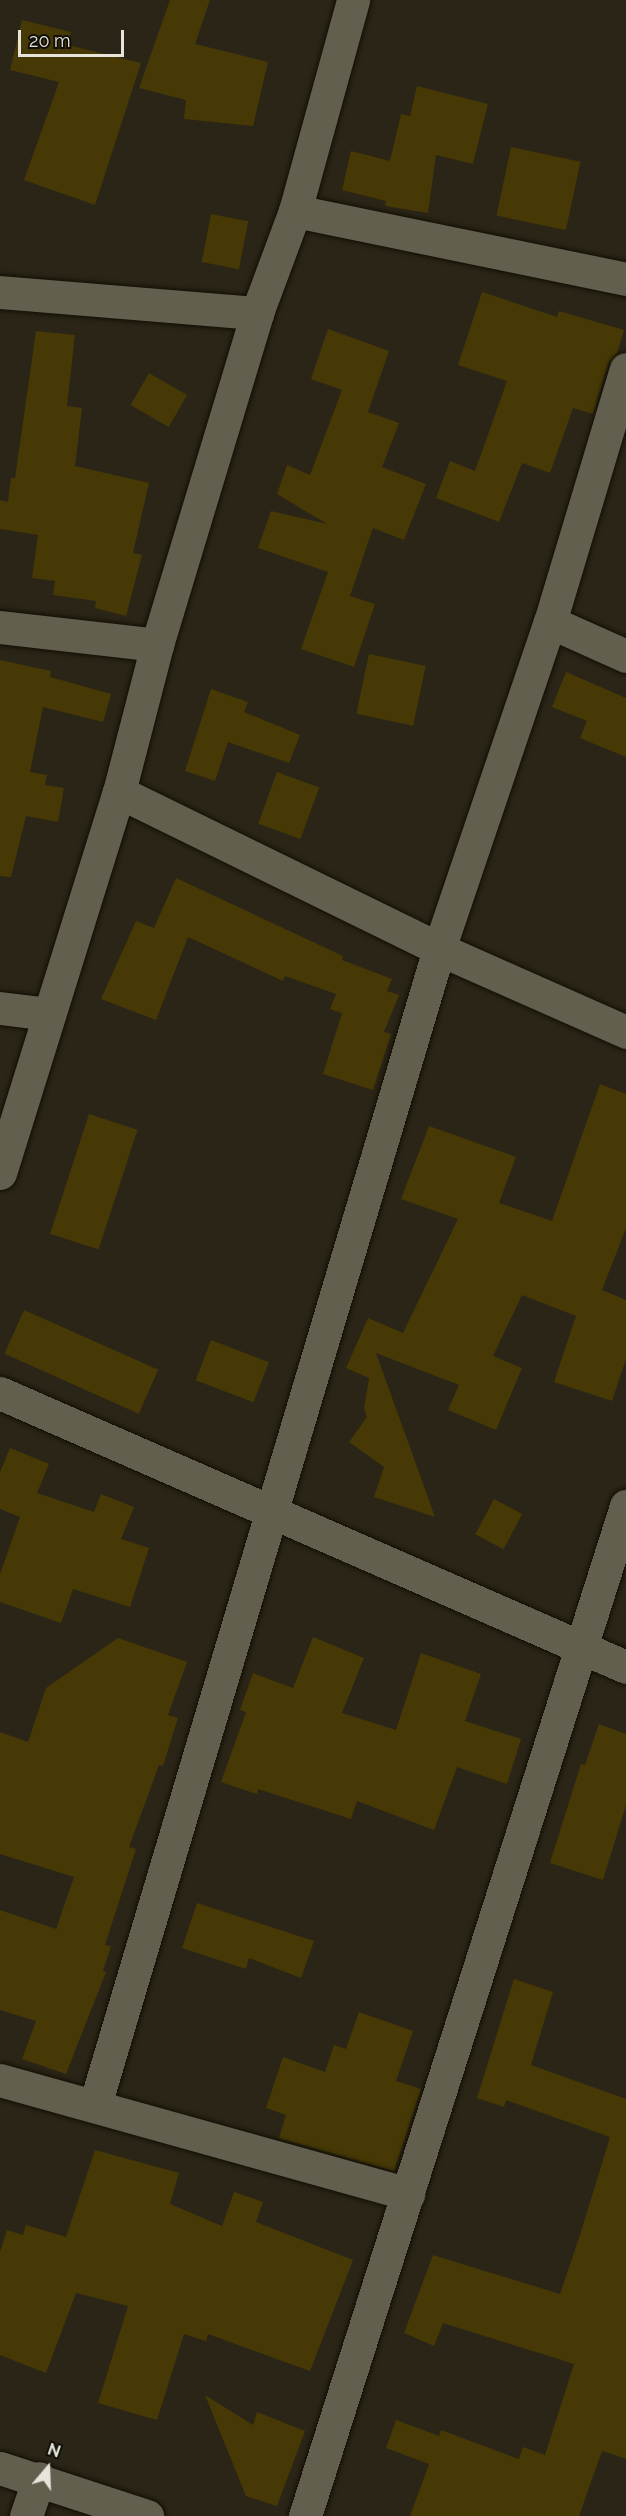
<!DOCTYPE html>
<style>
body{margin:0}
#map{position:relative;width:626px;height:2516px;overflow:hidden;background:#2a2517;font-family:Raleway,sans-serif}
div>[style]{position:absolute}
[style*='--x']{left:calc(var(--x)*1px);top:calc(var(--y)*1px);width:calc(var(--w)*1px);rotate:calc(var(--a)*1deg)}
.building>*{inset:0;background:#463906;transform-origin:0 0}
.roads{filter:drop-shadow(0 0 2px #120e03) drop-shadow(0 0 2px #120e03)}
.street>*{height:33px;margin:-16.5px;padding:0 16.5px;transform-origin:16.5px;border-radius:16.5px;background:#635f4f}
span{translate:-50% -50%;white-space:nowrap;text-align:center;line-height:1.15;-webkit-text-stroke:4.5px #100f08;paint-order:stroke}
.north{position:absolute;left:18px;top:2438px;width:60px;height:60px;-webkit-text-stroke:4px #100f08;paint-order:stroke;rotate:19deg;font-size:16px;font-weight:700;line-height:24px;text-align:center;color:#e6e4db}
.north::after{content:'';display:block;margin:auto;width:21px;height:27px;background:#e6e4db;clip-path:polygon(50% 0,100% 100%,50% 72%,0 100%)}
.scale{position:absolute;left:18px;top:30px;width:106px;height:27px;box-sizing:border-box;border:3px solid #e6e4db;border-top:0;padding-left:8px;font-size:18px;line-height:21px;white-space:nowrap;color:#e6e4db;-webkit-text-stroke:4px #100f08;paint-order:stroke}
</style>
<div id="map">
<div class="building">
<div style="clip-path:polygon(170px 0,210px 0,195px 44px,268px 62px,253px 126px,184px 119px,186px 100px,139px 88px)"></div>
<div style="clip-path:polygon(22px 20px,71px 32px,68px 45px,141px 63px,95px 205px,24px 180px,59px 82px,10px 70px)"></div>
<div style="clip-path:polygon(417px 86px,488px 104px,473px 164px,436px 155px,428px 213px,385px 206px,386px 201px,342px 190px,351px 151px,390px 161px,401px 114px,410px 116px)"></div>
<div style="left:511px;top:147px;width:71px;height:70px;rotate:12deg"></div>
<div style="left:211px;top:214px;width:38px;height:49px;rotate:11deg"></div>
<div style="clip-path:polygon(482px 292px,557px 317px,559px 311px,624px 330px,617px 353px,608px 364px,593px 414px,573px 408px,550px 473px,522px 463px,499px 522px,436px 498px,450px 461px,475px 471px,507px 381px,458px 365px)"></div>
<div style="clip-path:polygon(328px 329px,389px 351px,368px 412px,399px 423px,382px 467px,426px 484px,404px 540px,373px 528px,350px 596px,375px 604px,354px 667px,301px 649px,328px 572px,258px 548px,271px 511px,327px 524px,277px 494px,287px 465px,310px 475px,342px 390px,311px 379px)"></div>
<div style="clip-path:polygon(36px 331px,75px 335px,67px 406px,82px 408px,75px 466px,149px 483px,133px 553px,142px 555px,126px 616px,95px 608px,96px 601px,53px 595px,55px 581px,32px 578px,38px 535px,0 529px,0 500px,8px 502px,11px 478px,15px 478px)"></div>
<div style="left:149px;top:373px;width:44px;height:37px;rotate:30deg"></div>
<div style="left:369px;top:654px;width:58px;height:61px;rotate:12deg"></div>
<div style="clip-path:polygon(0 660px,51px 671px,50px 677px,111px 694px,103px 722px,43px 707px,30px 772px,47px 775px,45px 785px,64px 788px,58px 822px,26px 816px,11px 877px,0 876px)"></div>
<div style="clip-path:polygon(566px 672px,626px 698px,626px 757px,580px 738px,587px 721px,552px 707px)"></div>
<div style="clip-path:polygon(211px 689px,248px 702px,244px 712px,300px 735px,289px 763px,228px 742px,215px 781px,185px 771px)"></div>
<div style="left:277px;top:772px;width:45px;height:55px;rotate:20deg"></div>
<div style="clip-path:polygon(176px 878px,343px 956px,342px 960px,392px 979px,387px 991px,399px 995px,384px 1032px,391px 1034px,373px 1090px,323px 1074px,342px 1013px,330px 1009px,336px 994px,285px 976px,283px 981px,188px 937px,156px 1020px,101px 999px,136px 921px,154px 928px)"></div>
<div style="clip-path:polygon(600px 1084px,626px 1094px,626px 1228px,602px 1290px,626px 1300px,626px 1359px,612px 1401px,554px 1382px,576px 1316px,522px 1295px,493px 1356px,522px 1368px,496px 1430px,448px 1410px,459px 1385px,376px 1353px,435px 1517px,374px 1497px,384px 1467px,349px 1442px,367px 1417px,364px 1408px,369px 1378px,346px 1368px,368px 1318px,403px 1333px,458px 1219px,401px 1199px,429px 1126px,516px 1157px,499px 1203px,552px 1221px)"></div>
<div style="left:89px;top:1114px;width:51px;height:126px;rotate:18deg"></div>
<div style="left:24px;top:1310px;width:147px;height:48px;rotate:24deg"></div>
<div style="left:211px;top:1340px;width:62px;height:43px;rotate:21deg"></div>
<div style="clip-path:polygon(10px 1448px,49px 1464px,37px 1493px,94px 1512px,101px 1494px,134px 1507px,121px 1539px,149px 1548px,130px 1607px,73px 1589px,61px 1623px,0 1602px,0 1574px,20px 1517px,0 1509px,0 1472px)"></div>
<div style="left:494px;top:1499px;width:32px;height:40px;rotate:28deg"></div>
<div style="clip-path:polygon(313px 1637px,364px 1658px,342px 1713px,396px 1730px,421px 1653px,481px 1674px,465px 1721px,521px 1739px,507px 1784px,457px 1767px,434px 1830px,357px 1801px,351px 1819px,258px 1789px,257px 1794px,221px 1782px,246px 1712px,240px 1710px,253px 1673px,293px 1688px)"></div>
<div style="clip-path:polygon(118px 1638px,187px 1662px,168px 1715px,178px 1718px,163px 1766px,159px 1765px,129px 1847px,136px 1849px,105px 1945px,111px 1946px,103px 1971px,106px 1972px,66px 2074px,22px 2059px,36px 2021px,0 2010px,0 1910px,56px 1929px,74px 1877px,0 1854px,0 1732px,28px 1742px,46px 1688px)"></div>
<div style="clip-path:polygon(599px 1724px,626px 1734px,626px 1805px,603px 1880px,550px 1863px,581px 1764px,585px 1765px)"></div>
<div style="clip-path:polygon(197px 1903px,314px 1941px,301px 1978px,249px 1958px,246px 1969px,182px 1948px)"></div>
<div style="clip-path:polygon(514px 1979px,553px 1992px,531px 2065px,626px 2099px,626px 2459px,602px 2451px,579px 2516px,410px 2516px,429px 2464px,386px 2448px,396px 2420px,439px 2436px,441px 2430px,519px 2459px,523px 2447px,545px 2455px,574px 2364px,443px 2323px,434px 2346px,404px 2333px,433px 2255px,560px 2294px,580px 2235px,610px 2137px,506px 2100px,504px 2107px,477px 2098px)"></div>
<div style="clip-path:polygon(359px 2012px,413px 2031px,396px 2081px,421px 2089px,394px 2171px,279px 2138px,286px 2115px,266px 2108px,283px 2057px,325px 2072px,334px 2045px,346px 2049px)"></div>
<div style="clip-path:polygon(95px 2150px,179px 2173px,170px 2204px,222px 2226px,234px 2192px,263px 2202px,256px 2222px,353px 2260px,310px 2371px,208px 2334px,206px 2341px,184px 2334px,157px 2420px,98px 2403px,128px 2306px,76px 2293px,46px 2373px,0 2355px,0 2252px,7px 2230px,23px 2235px,26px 2225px,66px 2237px)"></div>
<div style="clip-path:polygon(205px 2395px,253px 2425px,257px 2412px,305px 2431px,277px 2506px,246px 2496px)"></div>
</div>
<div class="roads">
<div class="street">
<div style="--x:295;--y:211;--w:338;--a:11.6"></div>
<div style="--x:0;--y:292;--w:258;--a:4.7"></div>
<div style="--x:550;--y:622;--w:83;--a:24.1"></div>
<div style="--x:0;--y:627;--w:158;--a:6.5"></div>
<div style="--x:119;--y:792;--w:356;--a:26.1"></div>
<div style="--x:439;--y:949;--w:205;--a:23.9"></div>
<div style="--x:0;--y:1008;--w:48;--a:7.1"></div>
<div style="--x:0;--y:1173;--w:399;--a:-72.7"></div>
<div style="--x:119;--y:792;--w:152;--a:-75.5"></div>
<div style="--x:157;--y:645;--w:347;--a:-73.2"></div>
<div style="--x:257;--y:313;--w:109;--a:-69.6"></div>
<div style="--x:295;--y:211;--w:219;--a:-74.6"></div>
<div style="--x:0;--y:1393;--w:683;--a:23.64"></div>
<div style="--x:0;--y:2080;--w:424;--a:15.6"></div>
<div style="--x:95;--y:2105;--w:1206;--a:-73.43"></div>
<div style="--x:439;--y:949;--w:345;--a:-71.3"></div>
<div style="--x:550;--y:622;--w:264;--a:-73.3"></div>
<div style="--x:0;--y:2468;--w:155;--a:18.1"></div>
<div style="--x:26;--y:2516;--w:40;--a:-71.1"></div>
<div style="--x:305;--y:2516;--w:1060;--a:-72.37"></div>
</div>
</div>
<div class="north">N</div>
<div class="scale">20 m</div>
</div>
